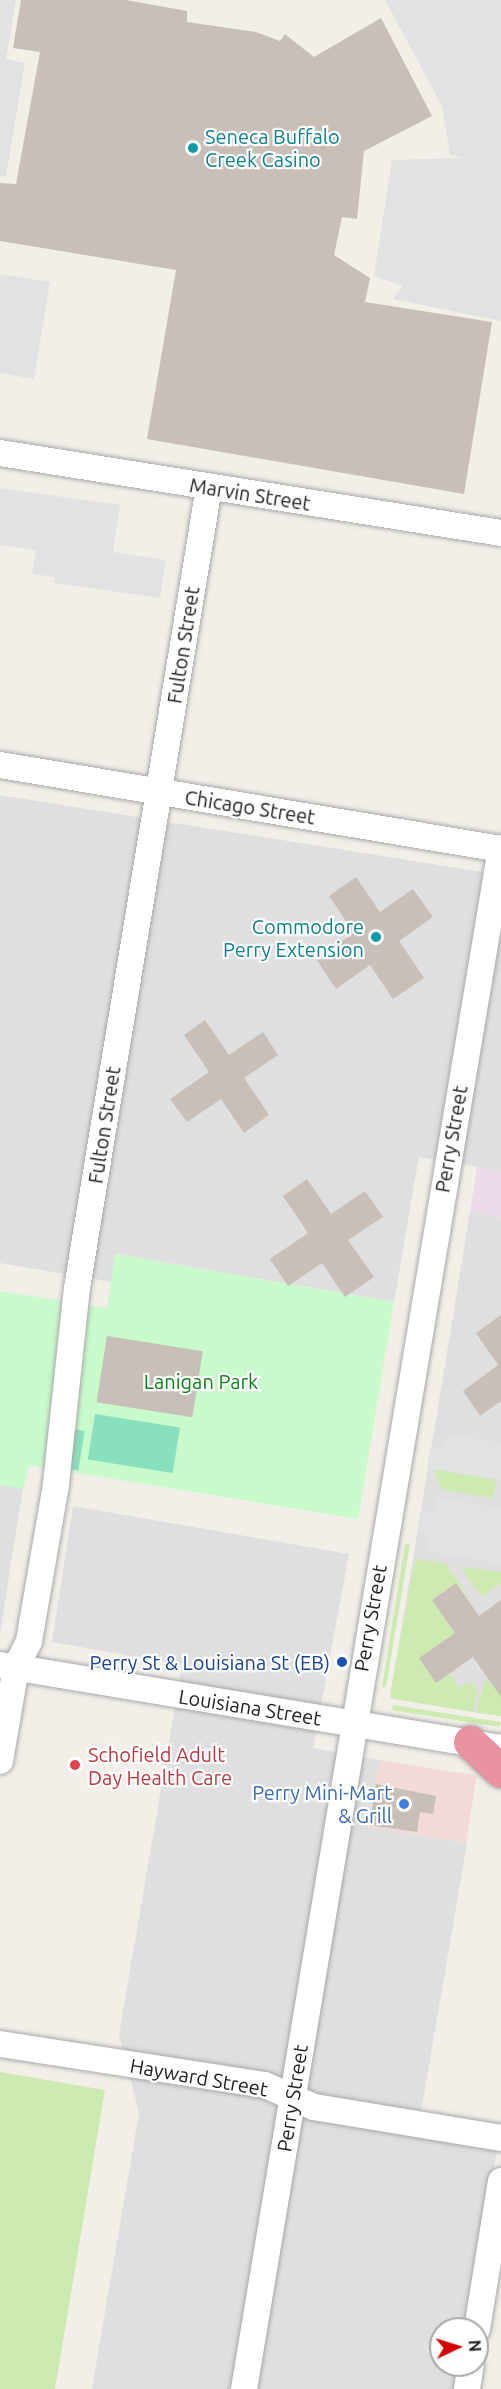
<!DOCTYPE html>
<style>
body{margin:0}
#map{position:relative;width:501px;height:2389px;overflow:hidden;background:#f2efe9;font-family:Ubuntu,sans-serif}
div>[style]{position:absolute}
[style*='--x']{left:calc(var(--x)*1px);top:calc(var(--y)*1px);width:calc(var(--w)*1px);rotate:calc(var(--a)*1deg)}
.residential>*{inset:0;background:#e0dfdf}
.commercial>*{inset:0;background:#f2dad9;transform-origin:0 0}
.industrial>*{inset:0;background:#ebdbe8}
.grass>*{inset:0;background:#cdebb0;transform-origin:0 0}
.park>*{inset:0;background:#c8facc}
.pitch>*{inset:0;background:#88e0be;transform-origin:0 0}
.parking>*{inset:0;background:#e2e2e2}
.building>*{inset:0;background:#c7bfb8;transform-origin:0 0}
.roads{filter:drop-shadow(0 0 2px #a9a9a9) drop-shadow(0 0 2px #a9a9a9)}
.minor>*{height:26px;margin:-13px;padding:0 13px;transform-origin:13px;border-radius:13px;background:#fff}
.highway>*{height:33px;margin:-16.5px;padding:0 16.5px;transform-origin:16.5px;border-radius:16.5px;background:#e892a2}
.dots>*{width:16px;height:16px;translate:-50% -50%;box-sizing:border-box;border:3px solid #fff;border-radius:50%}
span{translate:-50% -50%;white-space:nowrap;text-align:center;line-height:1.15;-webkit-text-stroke:4.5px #fff;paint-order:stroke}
.culture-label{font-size:20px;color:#0d838f}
.left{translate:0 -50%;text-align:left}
.right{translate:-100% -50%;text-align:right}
.street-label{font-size:20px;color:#222}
.park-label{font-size:20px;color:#0c8416}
.transit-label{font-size:20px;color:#164399}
.health-label{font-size:20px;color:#be3a42}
.shop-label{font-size:20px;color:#366cbe}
.north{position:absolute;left:429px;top:2317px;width:60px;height:60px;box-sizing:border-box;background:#fff;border:2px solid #a7a7a7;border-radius:50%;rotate:86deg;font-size:16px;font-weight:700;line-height:24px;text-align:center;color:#222}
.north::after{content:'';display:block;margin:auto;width:21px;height:27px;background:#d40000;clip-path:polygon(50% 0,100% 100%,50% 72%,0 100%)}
</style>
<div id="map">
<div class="residential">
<div style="clip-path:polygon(0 795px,501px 875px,501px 1171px,419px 1157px,394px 1302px,116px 1254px,111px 1282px,0 1263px)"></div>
<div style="clip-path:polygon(470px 1212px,501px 1218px,501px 1716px,390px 1698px)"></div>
<div style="clip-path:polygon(0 1483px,23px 1487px,0 1634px)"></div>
<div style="clip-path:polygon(73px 1506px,349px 1554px,313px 1748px,379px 1760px,368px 1827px,467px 1843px,417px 2136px,497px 2149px,468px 2329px,441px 2329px,441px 2365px,463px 2365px,459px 2389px,92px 2389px,139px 2112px,119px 2035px,182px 1665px,52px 1642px)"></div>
</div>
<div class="commercial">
<div style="left:379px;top:1760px;width:99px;height:68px;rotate:9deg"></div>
</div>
<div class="industrial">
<div style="clip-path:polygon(477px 1167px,501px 1171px,501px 1218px,470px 1212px)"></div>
</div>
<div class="grass">
<div style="clip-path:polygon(434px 1469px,497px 1480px,493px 1498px,441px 1489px)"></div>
<div style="clip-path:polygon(405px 1544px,410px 1544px,386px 1687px,382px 1687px)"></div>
<div style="clip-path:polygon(415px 1559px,445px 1563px,475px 1605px,456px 1583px,432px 1600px,455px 1633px,419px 1658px,436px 1683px,450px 1674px,459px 1688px,471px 1681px,477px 1690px,473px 1712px,393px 1699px,390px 1694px)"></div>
<div style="clip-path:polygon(460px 1567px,501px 1572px,501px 1583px,482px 1597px)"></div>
<div style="clip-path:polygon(486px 1677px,495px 1689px,501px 1685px,501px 1716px,476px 1713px)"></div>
<div style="left:393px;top:1705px;width:109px;height:5px;rotate:9deg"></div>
<div style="clip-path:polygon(0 2072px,105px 2090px,55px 2389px,0 2389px)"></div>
</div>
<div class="park">
<div style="clip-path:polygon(115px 1254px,394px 1302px,358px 1519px,29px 1465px,24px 1489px,0 1485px,0 1291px,107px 1308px)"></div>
</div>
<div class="pitch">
<div style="left:95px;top:1414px;width:86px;height:46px;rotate:9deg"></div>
<div style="left:53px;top:1426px;width:32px;height:40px;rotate:9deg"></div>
</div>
<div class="parking">
<div style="clip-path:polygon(0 0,16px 0,6px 59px,25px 63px,6px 177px,0 176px)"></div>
<div style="clip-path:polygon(385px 0,501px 0,501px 321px,393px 299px,403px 286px,374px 276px,392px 160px,464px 158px,450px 155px,442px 106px)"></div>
<div style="clip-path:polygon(0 274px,50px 282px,34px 379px,0 373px)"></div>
<div style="clip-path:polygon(0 488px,120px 505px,113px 552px,166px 560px,160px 598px,54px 583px,55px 577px,32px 574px,36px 550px,0 545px)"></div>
<div style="clip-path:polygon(450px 1434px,501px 1443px,501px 1480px,427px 1468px,430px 1449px,443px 1448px)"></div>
<div style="clip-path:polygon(439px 1498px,501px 1508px,501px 1563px,429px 1552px,427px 1537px,417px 1531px,420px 1513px,433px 1510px)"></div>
</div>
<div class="building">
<div style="clip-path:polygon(21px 0,126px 0,187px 11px,187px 22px,256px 32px,280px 41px,285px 34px,314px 57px,381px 18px,432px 116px,364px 151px,357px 219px,342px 217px,334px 255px,370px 278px,365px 302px,492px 322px,464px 494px,147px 439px,176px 270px,0 241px,0 183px,16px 184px,40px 52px,13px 48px)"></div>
<div style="clip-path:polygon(356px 877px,380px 912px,413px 889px,433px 917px,399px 941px,424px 978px,393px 999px,370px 965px,336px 989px,316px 959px,354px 933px,329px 896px)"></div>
<div style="clip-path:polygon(205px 1020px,229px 1055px,263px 1032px,278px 1055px,244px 1078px,269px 1115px,244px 1133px,221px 1099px,187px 1122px,170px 1099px,209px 1072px,184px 1035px)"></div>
<div style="clip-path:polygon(307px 1179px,331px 1214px,365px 1191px,383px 1217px,348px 1240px,374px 1277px,345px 1297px,322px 1263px,288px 1286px,270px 1259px,308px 1233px,283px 1196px)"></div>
<div style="clip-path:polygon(501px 1315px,501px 1401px,480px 1416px,463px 1391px,498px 1365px,476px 1333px)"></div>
<div style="left:107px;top:1336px;width:97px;height:67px;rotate:9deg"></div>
<div style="clip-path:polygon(456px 1583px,479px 1616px,501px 1600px,501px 1697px,473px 1657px,436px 1683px,419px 1658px,455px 1633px,432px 1600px)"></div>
<div style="clip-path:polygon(376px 1784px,436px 1796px,433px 1814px,420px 1812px,417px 1832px,369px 1825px)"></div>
</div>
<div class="roads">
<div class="minor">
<div style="--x:0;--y:453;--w:507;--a:9.07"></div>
<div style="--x:0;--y:765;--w:508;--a:9.52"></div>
<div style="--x:0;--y:1665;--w:508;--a:9.41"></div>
<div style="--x:0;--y:1761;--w:95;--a:-80.3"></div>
<div style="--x:16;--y:1667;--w:29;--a:-63"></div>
<div style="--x:29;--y:1641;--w:159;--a:-80.2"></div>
<div style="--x:56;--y:1484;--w:197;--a:-83.9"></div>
<div style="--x:77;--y:1288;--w:812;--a:-80.64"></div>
<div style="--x:0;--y:2044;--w:268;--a:8.8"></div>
<div style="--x:265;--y:2085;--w:54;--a:24.2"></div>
<div style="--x:314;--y:2107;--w:190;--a:9.4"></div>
<div style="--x:477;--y:2329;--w:150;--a:-80.8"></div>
<div style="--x:244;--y:2389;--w:1562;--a:-80.53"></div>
<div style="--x:467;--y:2389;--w:24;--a:-81"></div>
</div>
<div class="highway">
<div style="--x:470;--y:1742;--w:42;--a:43.1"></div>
</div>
</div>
<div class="dots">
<div style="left:193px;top:148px;background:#0f9aa8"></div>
<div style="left:376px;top:937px;background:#0f9aa8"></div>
<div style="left:342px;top:1662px;background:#1a4fb4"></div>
<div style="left:75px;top:1765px;background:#e0444e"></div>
<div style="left:404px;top:1804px;background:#3f7fe0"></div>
</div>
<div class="culture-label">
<span class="left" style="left:205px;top:148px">Seneca Buffalo<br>Creek Casino</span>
<span class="right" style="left:364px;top:938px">Commodore<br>Perry Extension</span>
</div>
<div class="street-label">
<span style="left:250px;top:494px;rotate:9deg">Marvin Street</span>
<span style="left:183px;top:645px;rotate:-81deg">Fulton Street</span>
<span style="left:250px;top:807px;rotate:9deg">Chicago Street</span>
<span style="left:104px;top:1125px;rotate:-81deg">Fulton Street</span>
<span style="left:451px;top:1139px;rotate:-80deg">Perry Street</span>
<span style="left:370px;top:1618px;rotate:-80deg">Perry Street</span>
<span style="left:250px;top:1707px;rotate:9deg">Louisiana Street</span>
<span style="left:199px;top:2077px;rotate:10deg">Hayward Street</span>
<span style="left:292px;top:2098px;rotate:-81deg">Perry Street</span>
</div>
<div class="park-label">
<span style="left:201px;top:1381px">Lanigan Park</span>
</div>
<div class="transit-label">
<span class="right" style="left:330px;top:1662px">Perry St &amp; Louisiana St (EB)</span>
</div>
<div class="health-label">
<span class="left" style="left:88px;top:1766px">Schofield Adult<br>Day Health Care</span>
</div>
<div class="shop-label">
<span class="right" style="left:392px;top:1804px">Perry Mini-Mart<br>&amp; Grill</span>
</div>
<div class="north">N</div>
</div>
